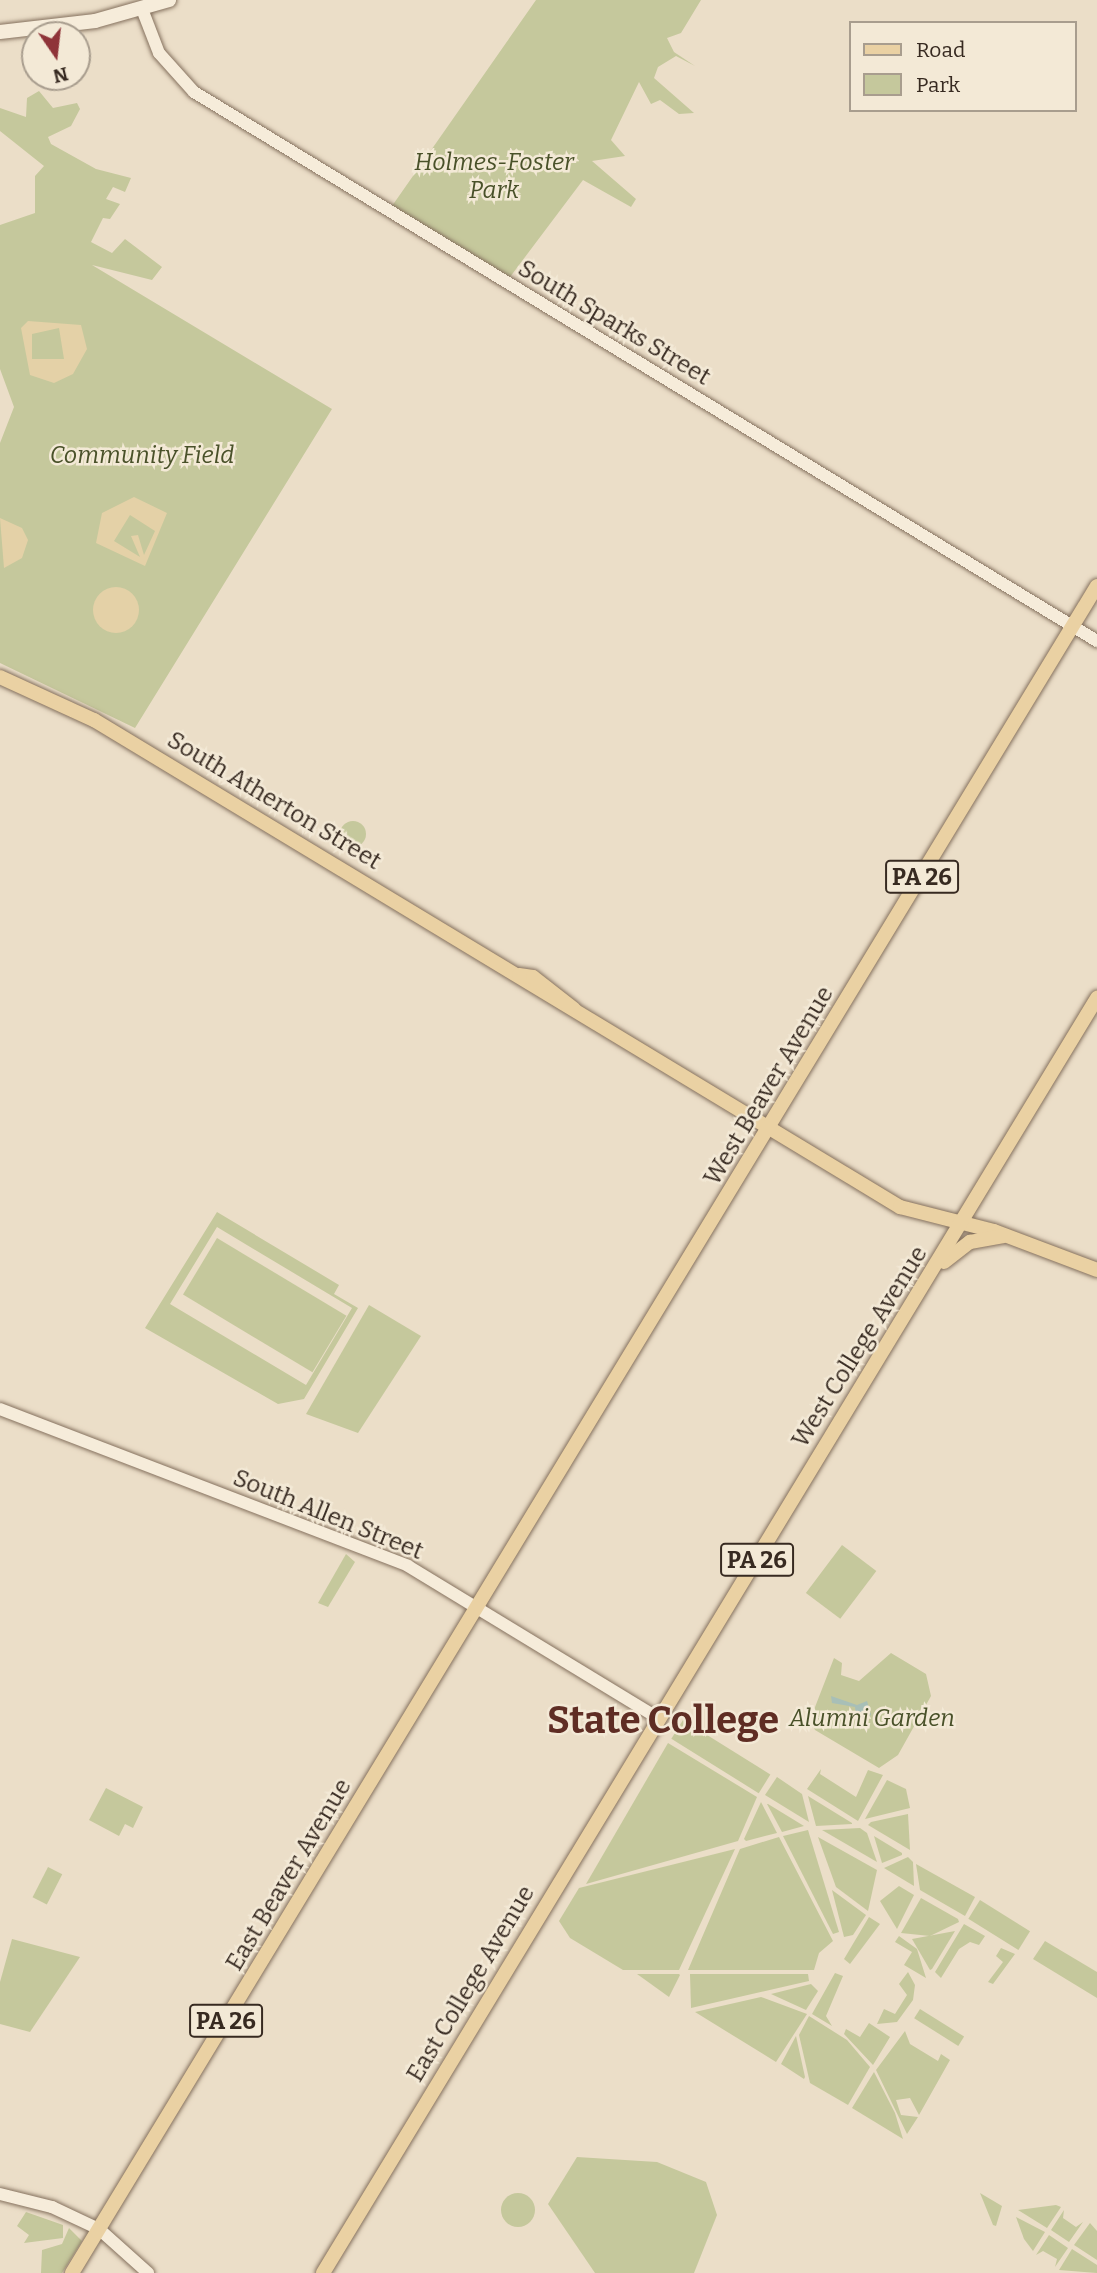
<!DOCTYPE html>
<style>
body{margin:0}
#map{position:relative;width:1097px;height:2273px;overflow:hidden;background:#ebdec8;font-family:Bitter,serif}
div>[style]{position:absolute}
[style*='--x']{left:calc(var(--x)*1px);top:calc(var(--y)*1px);width:calc(var(--w)*1px);rotate:calc(var(--a)*1deg)}
.green>*{inset:0;background:#c5c89c;transform-origin:0 0}
.round{border-radius:50%}
.sand>*{inset:0;background:#e4d1a7}
.water>*{inset:0;background:#a8bfb7}
.roads{filter:drop-shadow(0 0 2px #85715e) drop-shadow(0 0 2px #85715e)}
.tertiary>*{height:12px;margin:-6px;padding:0 6px;transform-origin:6px;border-radius:6px;background:#f6ecda}
.secondary>*{height:14px;margin:-7px;padding:0 7px;transform-origin:7px;border-radius:7px;background:#f6ecda}
.primary>*{height:14px;margin:-7px;padding:0 7px;transform-origin:7px;border-radius:7px;background:#ead1a3}
span{translate:-50% -50%;white-space:nowrap;text-align:center;line-height:1.15;-webkit-text-stroke:5px #f3e9d6;paint-order:stroke}
.shield-label span{padding:2px 5px;background:#f3e9d6;border:2px solid;border-radius:5px;-webkit-text-stroke-width:0}
.shield-label{font-size:23px;color:#372a21;font-weight:700}
.park-label{font-size:24px;color:#495129;font-style:italic}
.street-label{font-size:24px;color:#372a21}
.town-label{font-size:38px;color:#5f2d24;font-weight:700}
.legend{position:absolute;left:849px;top:21px;width:228px;height:91px;box-sizing:border-box;background:#f3e9d6;border:2px solid #a89d8e;margin:0;padding:9px 12px;list-style:none;font-size:21px;color:#372a21}
.legend li{display:flex;align-items:center;gap:14px;height:35px}
.legend b{width:35px;border:2px solid #a89d8e}
.north{position:absolute;left:21px;top:21px;width:70px;height:70px;box-sizing:border-box;background:#f3e9d6;border:2px solid #a89d8e;border-radius:50%;rotate:166deg;font-size:19px;font-weight:700;line-height:28px;text-align:center;color:#372a21}
.north::after{content:'';display:block;margin:auto;width:24px;height:32px;background:#8f3439;clip-path:polygon(50% 0,100% 100%,50% 72%,0 100%)}
</style>
<div id="map">
<div class="green">
<div style="clip-path:polygon(536px 0,701px 0,681px 33px,667px 38px,674px 52px,695px 66px,676px 56px,658px 67px,654px 78px,694px 113px,679px 114px,660px 100px,651px 104px,639px 82px,611px 140px,625px 156px,592px 161px,636px 199px,631px 207px,583px 180px,510px 277px,392px 206px)"></div>
<div style="clip-path:polygon(39px 91px,53px 108px,77px 103px,80px 109px,71px 126px,48px 137px,51px 144px,96px 169px,131px 178px,125px 192px,113px 187px,106px 199px,120px 204px,110px 219px,103px 218px,91px 242px,112px 253px,125px 239px,162px 267px,152px 280px,92px 265px,332px 409px,135px 728px,0 663px,0 443px,14px 407px,0 369px,0 225px,35px 213px,35px 176px,44px 166px,0 131px,0 108px,26px 117px,27px 98px)"></div>
<div class="round" style="left:340px;top:821px;width:26px;height:26px"></div>
<div style="clip-path:polygon(evenodd,217px 1212px,339px 1285px,334px 1294px,358px 1308px,304px 1399px,278px 1404px,145px 1328px,217px 1212px,217px 1227px,352px 1308px,306px 1385px,170px 1304px,217px 1227px)"></div>
<div style="left:217px;top:1238px;width:151px;height:66px;rotate:31deg"></div>
<div style="clip-path:polygon(369px 1305px,421px 1336px,358px 1433px,306px 1414px)"></div>
<div style="left:842px;top:1545px;width:43px;height:60px;rotate:37deg"></div>
<div style="clip-path:polygon(346px 1554px,355px 1562px,328px 1607px,318px 1603px)"></div>
<div style="clip-path:polygon(891px 1653px,926px 1674px,931px 1696px,898px 1755px,879px 1768px,815px 1730px,810px 1720px,834px 1658px,842px 1663px,841px 1675px,859px 1681px)"></div>
<div style="left:683px;top:1720px;width:103px;height:22px;rotate:32deg"></div>
<div style="clip-path:polygon(668px 1743px,757px 1797px,738px 1841px,586px 1884px)"></div>
<div style="clip-path:polygon(821px 1769px,820px 1774px,856px 1797px,868px 1770px,883px 1775px,858px 1821px,807px 1789px)"></div>
<div style="clip-path:polygon(777px 1777px,802px 1794px,809px 1822px,765px 1795px)"></div>
<div style="clip-path:polygon(887px 1780px,906px 1789px,910px 1808px,865px 1819px)"></div>
<div style="clip-path:polygon(106px 1788px,143px 1807px,133px 1828px,125px 1824px,119px 1836px,89px 1820px)"></div>
<div style="clip-path:polygon(808px 1796px,852px 1823px,852px 1824px,816px 1826px)"></div>
<div style="clip-path:polygon(761px 1802px,777px 1833px,746px 1841px,744px 1839px)"></div>
<div style="clip-path:polygon(767px 1804px,768px 1804px,804px 1826px,782px 1832px)"></div>
<div style="clip-path:polygon(908px 1814px,910px 1850px,868px 1825px,871px 1822px)"></div>
<div style="clip-path:polygon(860px 1828px,867px 1833px,877px 1862px,822px 1830px)"></div>
<div style="clip-path:polygon(808px 1830px,839px 1932px,833px 1934px,783px 1836px)"></div>
<div style="clip-path:polygon(874px 1836px,902px 1853px,902px 1855px,882px 1863px)"></div>
<div style="clip-path:polygon(779px 1837px,833px 1941px,819px 1953px,814px 1970px,688px 1970px,740px 1849px)"></div>
<div style="clip-path:polygon(818px 1837px,877px 1870px,868px 1911px,836px 1887px)"></div>
<div style="clip-path:polygon(735px 1849px,679px 1970px,623px 1970px,570px 1938px,559px 1921px,579px 1888px)"></div>
<div style="clip-path:polygon(908px 1857px,913px 1862px,914px 1886px,884px 1868px)"></div>
<div style="clip-path:polygon(916px 1864px,975px 1897px,965px 1916px,920px 1890px)"></div>
<div style="left:48px;top:1867px;width:16px;height:34px;rotate:27deg"></div>
<div style="clip-path:polygon(899px 1886px,914px 1895px,897px 1929px,880px 1901px)"></div>
<div style="clip-path:polygon(832px 1890px,866px 1915px,853px 1935px,844px 1937px)"></div>
<div style="clip-path:polygon(921px 1898px,958px 1919px,959px 1922px,930px 1936px,901px 1933px)"></div>
<div style="left:980px;top:1900px;width:59px;height:22px;rotate:32deg"></div>
<div style="clip-path:polygon(869px 1917px,880px 1924px,850px 1964px,844px 1959px)"></div>
<div style="clip-path:polygon(964px 1924px,985px 1936px,979px 1945px,970px 1942px,959px 1949px,941px 1978px,935px 1972px)"></div>
<div style="clip-path:polygon(955px 1931px,932px 1969px,930px 1970px,912px 1939px)"></div>
<div style="clip-path:polygon(899px 1936px,917px 1949px,926px 1978px,904px 1965px,912px 1952px,895px 1942px)"></div>
<div style="clip-path:polygon(12px 1939px,80px 1957px,30px 2032px,0 2024px,0 1982px)"></div>
<div style="clip-path:polygon(1045px 1941px,1097px 1972px,1097px 1998px,1033px 1959px)"></div>
<div style="clip-path:polygon(1001px 1948px,1015px 1954px,993px 1984px,988px 1982px,1003px 1962px,996px 1956px)"></div>
<div style="clip-path:polygon(908px 1972px,915px 1985px,913px 2000px,897px 2022px,877px 2024px,884px 2009px,895px 2014px,907px 1995px,899px 1984px)"></div>
<div style="clip-path:polygon(835px 1973px,843px 1976px,826px 2016px,832px 2026px,812px 2014px)"></div>
<div style="clip-path:polygon(637px 1974px,679px 1974px,680px 1975px,669px 1997px)"></div>
<div style="clip-path:polygon(690px 1974px,808px 1974px,809px 1981px,691px 2008px)"></div>
<div style="clip-path:polygon(811px 1984px,818px 1991px,806px 2010px,771px 1994px)"></div>
<div style="clip-path:polygon(761px 1997px,807px 2014px,776px 2062px,695px 2012px)"></div>
<div style="left:920px;top:2009px;width:52px;height:11px;rotate:32deg"></div>
<div style="clip-path:polygon(809px 2016px,847px 2040px,870px 2067px,848px 2105px,810px 2083px,799px 2035px)"></div>
<div style="clip-path:polygon(869px 2023px,890px 2037px,873px 2065px,844px 2034px,846px 2029px,860px 2037px)"></div>
<div style="clip-path:polygon(905px 2031px,910px 2044px,938px 2061px,941px 2054px,950px 2060px,919px 2115px,910px 2098px,896px 2100px,901px 2115px,918px 2117px,907px 2134px,876px 2070px)"></div>
<div style="clip-path:polygon(796px 2036px,805px 2077px,804px 2079px,781px 2064px)"></div>
<div style="clip-path:polygon(874px 2072px,895px 2113px,903px 2139px,852px 2108px)"></div>
<div style="clip-path:polygon(577px 2157px,657px 2162px,706px 2182px,717px 2215px,694px 2273px,595px 2273px,548px 2204px)"></div>
<div style="clip-path:polygon(980px 2193px,1002px 2206px,996px 2226px,993px 2225px)"></div>
<div class="round" style="left:501px;top:2193px;width:34px;height:34px"></div>
<div style="clip-path:polygon(1056px 2205px,1061px 2207px,1047px 2228px,1018px 2210px)"></div>
<div style="clip-path:polygon(1064px 2210px,1063px 2218px,1076px 2227px,1083px 2222px,1069px 2242px,1051px 2230px)"></div>
<div style="clip-path:polygon(26px 2212px,63px 2225px,63px 2238px,24px 2243px,29px 2235px,17px 2226px)"></div>
<div style="clip-path:polygon(1016px 2217px,1045px 2232px,1033px 2251px,1024px 2239px)"></div>
<div style="clip-path:polygon(1090px 2223px,1097px 2231px,1097px 2260px,1074px 2245px)"></div>
<div style="clip-path:polygon(69px 2228px,82px 2241px,62px 2273px,41px 2273px,42px 2250px,62px 2244px)"></div>
<div style="clip-path:polygon(1049px 2235px,1068px 2248px,1055px 2267px,1057px 2259px,1043px 2251px,1036px 2255px)"></div>
<div style="clip-path:polygon(1072px 2249px,1097px 2265px,1097px 2273px,1059px 2270px)"></div>
</div>
<div class="sand">
<div style="clip-path:polygon(evenodd,28px 321px,81px 325px,87px 349px,73px 374px,54px 383px,30px 375px,21px 328px,28px 321px,59px 328px,64px 359px,32px 359px,32px 334px,59px 328px)"></div>
<div style="clip-path:polygon(evenodd,134px 497px,167px 513px,145px 566px,96px 543px,102px 513px,134px 497px,130px 515px,155px 531px,144px 555px,138px 535px,131px 536px,140px 557px,114px 541px,130px 515px)"></div>
<div style="clip-path:polygon(0 518px,22px 528px,28px 540px,22px 558px,4px 568px)"></div>
<div class="round" style="left:93px;top:587px;width:46px;height:46px"></div>
</div>
<div class="water">
<div style="clip-path:polygon(831px 1696px,857px 1705px,867px 1701px,871px 1715px,857px 1721px,855px 1707px,832px 1703px)"></div>
</div>
<div class="roads">
<div class="tertiary">
<div style="--x:142;--y:9;--w:47;--a:68.9"></div>
<div style="--x:159;--y:53;--w:52;--a:48.1"></div>
<div style="--x:194;--y:92;--w:1057;--a:31.3"></div>
<div style="--x:0;--y:1409;--w:437;--a:21"></div>
<div style="--x:408;--y:1566;--w:293;--a:31.3"></div>
<div style="--x:0;--y:2194;--w:54;--a:14"></div>
<div style="--x:52;--y:2207;--w:52;--a:25.1"></div>
<div style="--x:99;--y:2229;--w:66;--a:41.9"></div>
</div>
<div class="secondary">
<div style="--x:0;--y:32;--w:96;--a:-6.6"></div>
<div style="--x:95;--y:21;--w:77;--a:-15.8"></div>
</div>
<div class="primary">
<div style="--x:0;--y:677;--w:103;--a:24.6"></div>
<div style="--x:94;--y:720;--w:942;--a:31.14"></div>
<div style="--x:900;--y:1207;--w:97;--a:14.3"></div>
<div style="--x:994;--y:1231;--w:110;--a:20.7"></div>
<div style="--x:519;--y:975;--w:14;--a:8"></div>
<div style="--x:533;--y:977;--w:52;--a:38"></div>
<div style="--x:944;--y:1262;--w:33;--a:-38"></div>
<div style="--x:970;--y:1242;--w:34;--a:-10"></div>
<div style="--x:72;--y:2273;--w:1974;--a:-58.72"></div>
<div style="--x:323;--y:2273;--w:1492;--a:-58.74"></div>
</div>
</div>
<div class="shield-label">
<span style="left:922px;top:877px">PA 26</span>
<span style="left:757px;top:1560px">PA 26</span>
<span style="left:226px;top:2021px">PA 26</span>
</div>
<div class="park-label">
<span style="left:494px;top:177px">Holmes-Foster<br>Park</span>
<span style="left:142px;top:456px">Community Field</span>
<span style="left:872px;top:1719px">Alumni Garden</span>
</div>
<div class="street-label">
<span style="left:614px;top:323px;rotate:31deg">South Sparks Street</span>
<span style="left:274px;top:801px;rotate:31deg">South Atherton Street</span>
<span style="left:769px;top:1086px;rotate:-59deg">West Beaver Avenue</span>
<span style="left:860px;top:1347px;rotate:-58deg">West College Avenue</span>
<span style="left:328px;top:1515px;rotate:22deg">South Allen Street</span>
<span style="left:289px;top:1875px;rotate:-59deg">East Beaver Avenue</span>
<span style="left:471px;top:1984px;rotate:-59deg">East College Avenue</span>
</div>
<div class="town-label">
<span style="left:663px;top:1721px">State College</span>
</div>
<ul class="legend">
<li><b style="height:9px;background:#ead1a3"></b>Road</li>
<li><b style="height:19px;background:#c5c89c"></b>Park</li>
</ul>
<div class="north">N</div>
</div>
